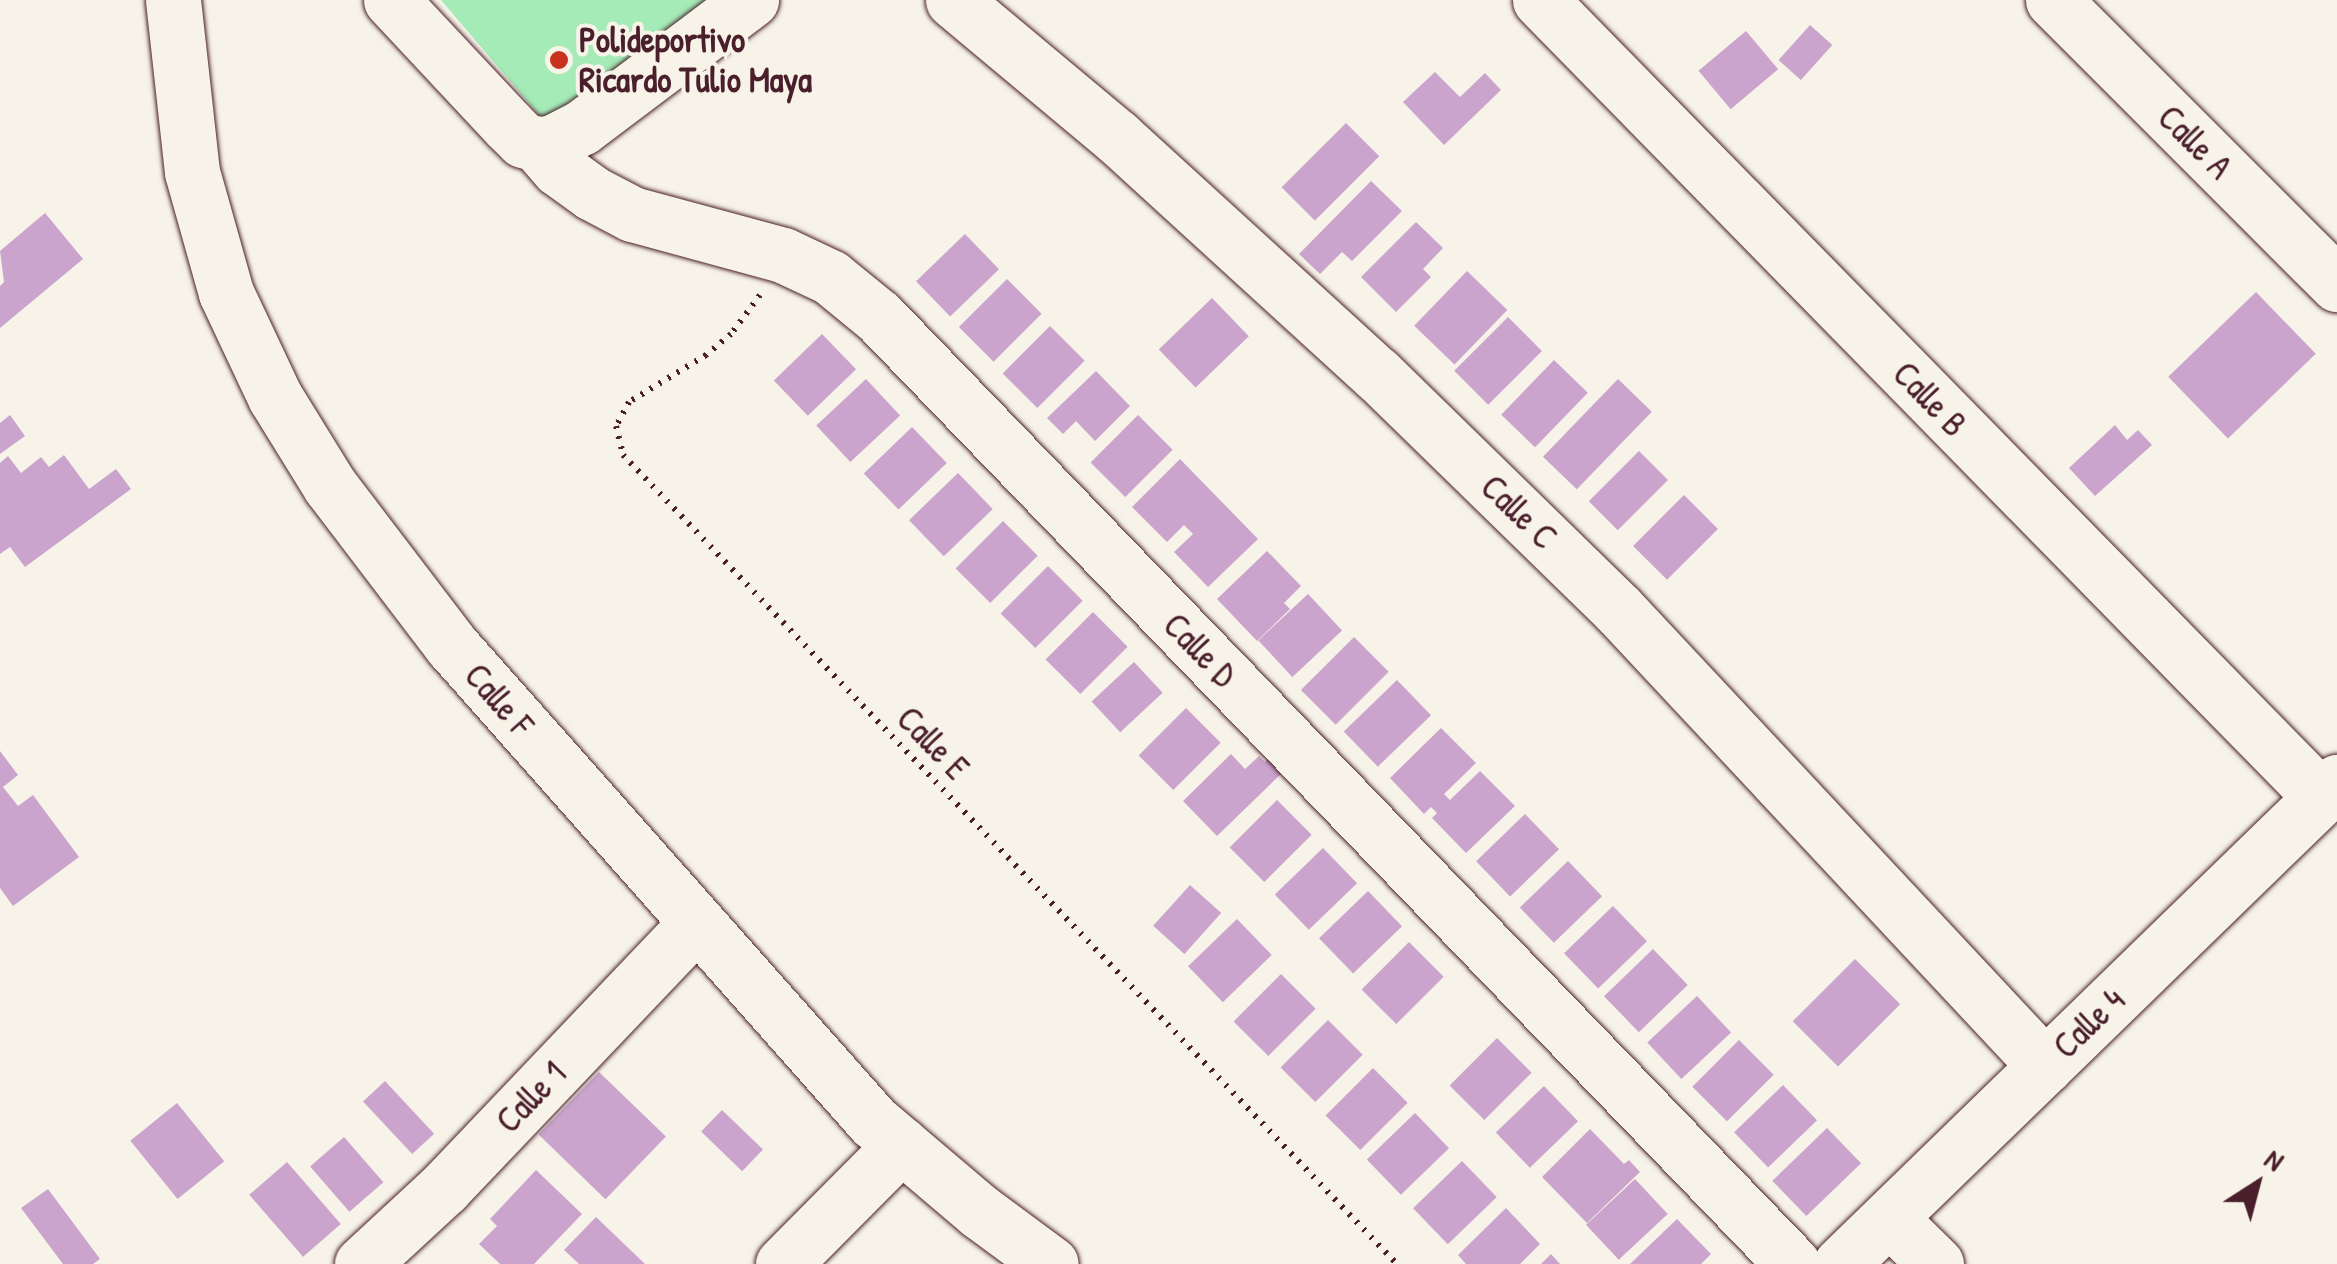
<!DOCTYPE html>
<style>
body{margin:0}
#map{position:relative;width:2337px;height:1264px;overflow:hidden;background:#f7f3e8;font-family:"Patrick Hand",sans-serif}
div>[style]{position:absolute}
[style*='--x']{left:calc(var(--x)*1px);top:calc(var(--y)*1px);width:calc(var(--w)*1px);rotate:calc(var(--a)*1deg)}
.green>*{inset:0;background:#a4ebb7}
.building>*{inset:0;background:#caa4cd;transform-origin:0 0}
.path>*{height:6px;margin-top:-3px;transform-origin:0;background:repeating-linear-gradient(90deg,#4a1f2b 0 2.5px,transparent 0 10.5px)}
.roads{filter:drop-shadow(0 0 2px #4a1f2b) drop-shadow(0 0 2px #4a1f2b)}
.minor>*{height:55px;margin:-27.5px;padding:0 27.5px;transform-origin:27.5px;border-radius:27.5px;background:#f7f3e8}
.dots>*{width:28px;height:28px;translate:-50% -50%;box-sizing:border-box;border:5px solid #f7f3e8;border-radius:50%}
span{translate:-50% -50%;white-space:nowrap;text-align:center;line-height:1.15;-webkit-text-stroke:8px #f7f3e8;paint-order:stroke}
.poi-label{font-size:35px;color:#4a1f2b;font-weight:700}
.left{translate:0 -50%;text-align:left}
.street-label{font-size:35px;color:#4a1f2b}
.north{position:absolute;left:2207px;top:1134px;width:100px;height:100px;-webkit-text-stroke:8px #f7f3e8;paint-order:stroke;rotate:36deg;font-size:28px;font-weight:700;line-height:40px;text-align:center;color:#4a1f2b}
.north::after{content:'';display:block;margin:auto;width:35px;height:45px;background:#4a1f2b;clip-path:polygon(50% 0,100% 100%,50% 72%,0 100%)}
</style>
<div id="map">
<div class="green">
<div style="clip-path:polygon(441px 0,709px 0,544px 121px)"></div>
</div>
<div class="building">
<div style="left:1810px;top:25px;width:30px;height:47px;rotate:42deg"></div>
<div style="left:1746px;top:31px;width:50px;height:62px;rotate:50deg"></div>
<div style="clip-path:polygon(1435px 72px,1460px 97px,1485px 73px,1501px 90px,1444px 145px,1403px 102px)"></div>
<div style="left:1346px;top:123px;width:47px;height:91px;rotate:45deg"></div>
<div style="clip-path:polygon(1371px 181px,1402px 211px,1352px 261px,1342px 252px,1320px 274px,1299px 254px)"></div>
<div style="clip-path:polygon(45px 213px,83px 259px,0 328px,0 286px,4px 282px,0 251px)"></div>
<div style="clip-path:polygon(1416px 222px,1443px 248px,1423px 269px,1431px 277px,1396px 312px,1361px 277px)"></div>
<div style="left:965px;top:234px;width:49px;height:68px;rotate:46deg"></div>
<div style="left:1467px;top:271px;width:56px;height:76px;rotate:44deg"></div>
<div style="left:1007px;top:279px;width:49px;height:68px;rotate:45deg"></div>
<div style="left:2256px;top:292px;width:86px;height:122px;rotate:46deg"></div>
<div style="left:1212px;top:298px;width:53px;height:74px;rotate:46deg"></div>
<div style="left:1508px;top:317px;width:48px;height:76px;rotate:45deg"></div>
<div style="left:1050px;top:326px;width:49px;height:67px;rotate:45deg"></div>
<div style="left:822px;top:334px;width:49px;height:67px;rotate:46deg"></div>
<div style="left:1554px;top:360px;width:47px;height:76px;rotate:44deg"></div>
<div style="clip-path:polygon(1096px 371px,1130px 406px,1095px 441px,1076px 421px,1063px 434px,1047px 418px)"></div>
<div style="left:866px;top:379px;width:50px;height:68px;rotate:47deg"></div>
<div style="left:1618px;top:379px;width:47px;height:108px;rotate:44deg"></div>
<div style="clip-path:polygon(10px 415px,25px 436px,0 454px,0 423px)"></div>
<div style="left:1138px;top:415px;width:49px;height:67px;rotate:45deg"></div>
<div style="clip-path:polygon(2115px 425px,2127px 440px,2138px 430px,2152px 445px,2095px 496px,2069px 468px)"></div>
<div style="left:912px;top:427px;width:50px;height:67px;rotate:46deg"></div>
<div style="left:1639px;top:451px;width:41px;height:71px;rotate:45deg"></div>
<div style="clip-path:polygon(64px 455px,89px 489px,116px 469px,131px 489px,25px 567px,10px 547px,0 554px,0 463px,8px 456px,21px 473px,41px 457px,49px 467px)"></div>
<div style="clip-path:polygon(1180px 459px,1258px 539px,1208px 587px,1174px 552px,1193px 534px,1184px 525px,1167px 542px,1132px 507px)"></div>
<div style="left:958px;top:473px;width:50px;height:68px;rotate:46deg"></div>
<div style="left:1684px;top:495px;width:48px;height:72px;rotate:45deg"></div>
<div style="left:1003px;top:521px;width:49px;height:67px;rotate:45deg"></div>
<div style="clip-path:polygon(1267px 551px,1301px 586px,1284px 603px,1290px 609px,1257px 641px,1217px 599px)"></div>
<div style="left:1048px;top:566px;width:49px;height:67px;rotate:45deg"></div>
<div style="left:1308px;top:594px;width:50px;height:68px;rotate:47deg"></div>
<div style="left:1093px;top:612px;width:49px;height:67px;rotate:45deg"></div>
<div style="left:1354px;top:637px;width:49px;height:75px;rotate:45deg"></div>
<div style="left:1134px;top:662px;width:42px;height:58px;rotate:47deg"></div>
<div style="left:1397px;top:680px;width:49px;height:74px;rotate:46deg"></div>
<div style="left:1186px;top:708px;width:49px;height:67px;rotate:45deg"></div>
<div style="clip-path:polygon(1441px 728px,1476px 763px,1444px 794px,1450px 800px,1480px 771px,1515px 806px,1466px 853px,1432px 818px,1437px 813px,1431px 807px,1424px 814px,1390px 778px)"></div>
<div style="clip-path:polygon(0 751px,18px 775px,3px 787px,18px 806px,33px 795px,79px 857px,13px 906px,0 888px)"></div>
<div style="clip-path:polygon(1231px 754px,1245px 769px,1259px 756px,1265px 762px,1270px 756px,1284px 771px,1217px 836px,1183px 801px)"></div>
<div style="left:1277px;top:800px;width:49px;height:67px;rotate:45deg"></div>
<div style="left:1525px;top:814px;width:49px;height:68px;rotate:46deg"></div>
<div style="left:1323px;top:848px;width:49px;height:67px;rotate:46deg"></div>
<div style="left:1568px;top:861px;width:49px;height:67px;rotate:46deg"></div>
<div style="left:1190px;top:885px;width:42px;height:55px;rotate:42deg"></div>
<div style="left:1368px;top:891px;width:49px;height:68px;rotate:46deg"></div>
<div style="left:1613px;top:906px;width:49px;height:68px;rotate:46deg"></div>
<div style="left:1237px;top:919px;width:50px;height:68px;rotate:46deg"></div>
<div style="left:1409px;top:942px;width:49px;height:67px;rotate:45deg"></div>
<div style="left:1653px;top:949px;width:50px;height:68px;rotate:46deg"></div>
<div style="left:1855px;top:959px;width:64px;height:88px;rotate:45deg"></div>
<div style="left:1281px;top:974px;width:49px;height:67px;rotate:45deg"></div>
<div style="left:1697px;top:996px;width:50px;height:68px;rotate:47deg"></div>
<div style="left:1328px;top:1020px;width:49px;height:67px;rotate:45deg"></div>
<div style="left:1497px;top:1038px;width:49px;height:67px;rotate:45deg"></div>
<div style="left:1739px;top:1040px;width:49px;height:66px;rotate:45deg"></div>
<div style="left:1373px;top:1068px;width:49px;height:67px;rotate:45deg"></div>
<div style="left:599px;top:1072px;width:93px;height:87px;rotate:44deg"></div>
<div style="left:385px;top:1081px;width:72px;height:30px;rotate:47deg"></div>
<div style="left:1783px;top:1085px;width:49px;height:68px;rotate:46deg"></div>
<div style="left:1544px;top:1086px;width:49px;height:67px;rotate:46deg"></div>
<div style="left:177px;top:1103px;width:75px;height:60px;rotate:51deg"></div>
<div style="left:722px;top:1110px;width:57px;height:30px;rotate:44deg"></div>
<div style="left:1415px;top:1113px;width:49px;height:67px;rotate:46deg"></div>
<div style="left:1827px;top:1128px;width:49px;height:76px;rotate:46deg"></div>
<div style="clip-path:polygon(1590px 1129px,1624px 1164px,1629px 1160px,1640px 1172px,1587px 1223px,1542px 1177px)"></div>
<div style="left:344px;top:1137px;width:60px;height:45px;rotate:49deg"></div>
<div style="left:1462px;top:1161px;width:50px;height:68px;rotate:46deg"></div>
<div style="left:287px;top:1162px;width:82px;height:50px;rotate:49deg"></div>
<div style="clip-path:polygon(536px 1170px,582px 1214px,534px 1264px,500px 1264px,479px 1244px,497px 1226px,490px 1219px)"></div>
<div style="left:1635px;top:1179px;width:48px;height:67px;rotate:47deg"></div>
<div style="clip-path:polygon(48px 1189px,100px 1259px,93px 1264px,63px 1264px,21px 1208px)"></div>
<div style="clip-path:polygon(1506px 1208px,1540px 1244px,1520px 1264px,1466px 1264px,1458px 1255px)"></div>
<div style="clip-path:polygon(596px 1217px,645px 1264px,579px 1264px,564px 1250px)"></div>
<div style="clip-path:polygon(1677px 1219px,1711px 1254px,1701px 1264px,1630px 1264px)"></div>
<div style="clip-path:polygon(1551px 1254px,1560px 1264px,1541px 1264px)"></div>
</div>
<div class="path">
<div style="--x:760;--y:295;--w:49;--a:126.6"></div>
<div style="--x:731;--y:334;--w:33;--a:140"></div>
<div style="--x:706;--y:355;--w:90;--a:148.6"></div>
<div style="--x:629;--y:402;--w:27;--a:118"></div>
<div style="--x:616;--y:426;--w:30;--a:76"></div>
<div style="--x:623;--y:455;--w:1120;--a:46.27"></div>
</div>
<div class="roads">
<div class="minor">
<div style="--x:173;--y:0;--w:173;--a:83.7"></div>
<div style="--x:192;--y:172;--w:126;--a:74.3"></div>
<div style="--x:226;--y:293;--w:115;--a:64.8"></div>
<div style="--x:275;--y:397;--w:105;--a:58.3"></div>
<div style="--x:330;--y:486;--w:201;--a:52.7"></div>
<div style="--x:452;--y:646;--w:635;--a:48.45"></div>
<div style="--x:873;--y:1121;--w:139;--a:40.3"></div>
<div style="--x:979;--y:1211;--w:89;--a:36.4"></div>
<div style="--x:391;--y:0;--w:171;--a:46.9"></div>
<div style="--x:508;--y:125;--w:21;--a:45"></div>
<div style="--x:523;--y:140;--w:15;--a:16"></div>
<div style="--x:537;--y:144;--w:14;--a:-4"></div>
<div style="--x:551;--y:143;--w:34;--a:-27"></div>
<div style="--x:581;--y:128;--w:213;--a:-37"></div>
<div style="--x:953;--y:0;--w:214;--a:39.9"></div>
<div style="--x:1117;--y:137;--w:352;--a:42.4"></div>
<div style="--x:1377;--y:374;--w:335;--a:44.3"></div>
<div style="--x:1617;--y:608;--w:627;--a:46.94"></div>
<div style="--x:1540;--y:0;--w:1116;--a:45.58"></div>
<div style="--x:2053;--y:0;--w:402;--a:45"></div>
<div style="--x:537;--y:144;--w:33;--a:49"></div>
<div style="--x:559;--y:169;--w:41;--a:36"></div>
<div style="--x:592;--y:193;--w:45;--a:27.7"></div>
<div style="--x:632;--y:214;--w:156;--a:15.2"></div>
<div style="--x:783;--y:255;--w:52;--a:25.1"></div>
<div style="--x:830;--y:277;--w:63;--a:39.2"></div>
<div style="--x:879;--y:317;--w:1316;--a:46.02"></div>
<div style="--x:1889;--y:1218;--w:66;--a:44.4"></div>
<div style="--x:362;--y:1264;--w:112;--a:-42.8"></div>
<div style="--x:444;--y:1188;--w:364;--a:-46.4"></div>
<div style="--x:783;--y:1264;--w:168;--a:-45.2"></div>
<div style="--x:1841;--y:1264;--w:692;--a:-44.18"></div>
</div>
</div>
<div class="dots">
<div style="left:559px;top:60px;background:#c8321e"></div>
</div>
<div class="poi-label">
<span class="left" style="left:579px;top:60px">Polideportivo<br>Ricardo Tulio Maya</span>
</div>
<div class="street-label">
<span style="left:2195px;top:142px;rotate:45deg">Calle A</span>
<span style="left:1930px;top:399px;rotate:46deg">Calle B</span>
<span style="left:1519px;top:512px;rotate:44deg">Calle C</span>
<span style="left:1200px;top:650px;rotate:46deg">Calle D</span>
<span style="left:499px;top:700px;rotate:49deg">Calle F</span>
<span style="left:933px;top:743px;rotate:46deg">Calle E</span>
<span style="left:2089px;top:1023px;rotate:-44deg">Calle 4</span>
<span style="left:531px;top:1097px;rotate:-46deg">Calle 1</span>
</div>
<div class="north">N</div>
</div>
